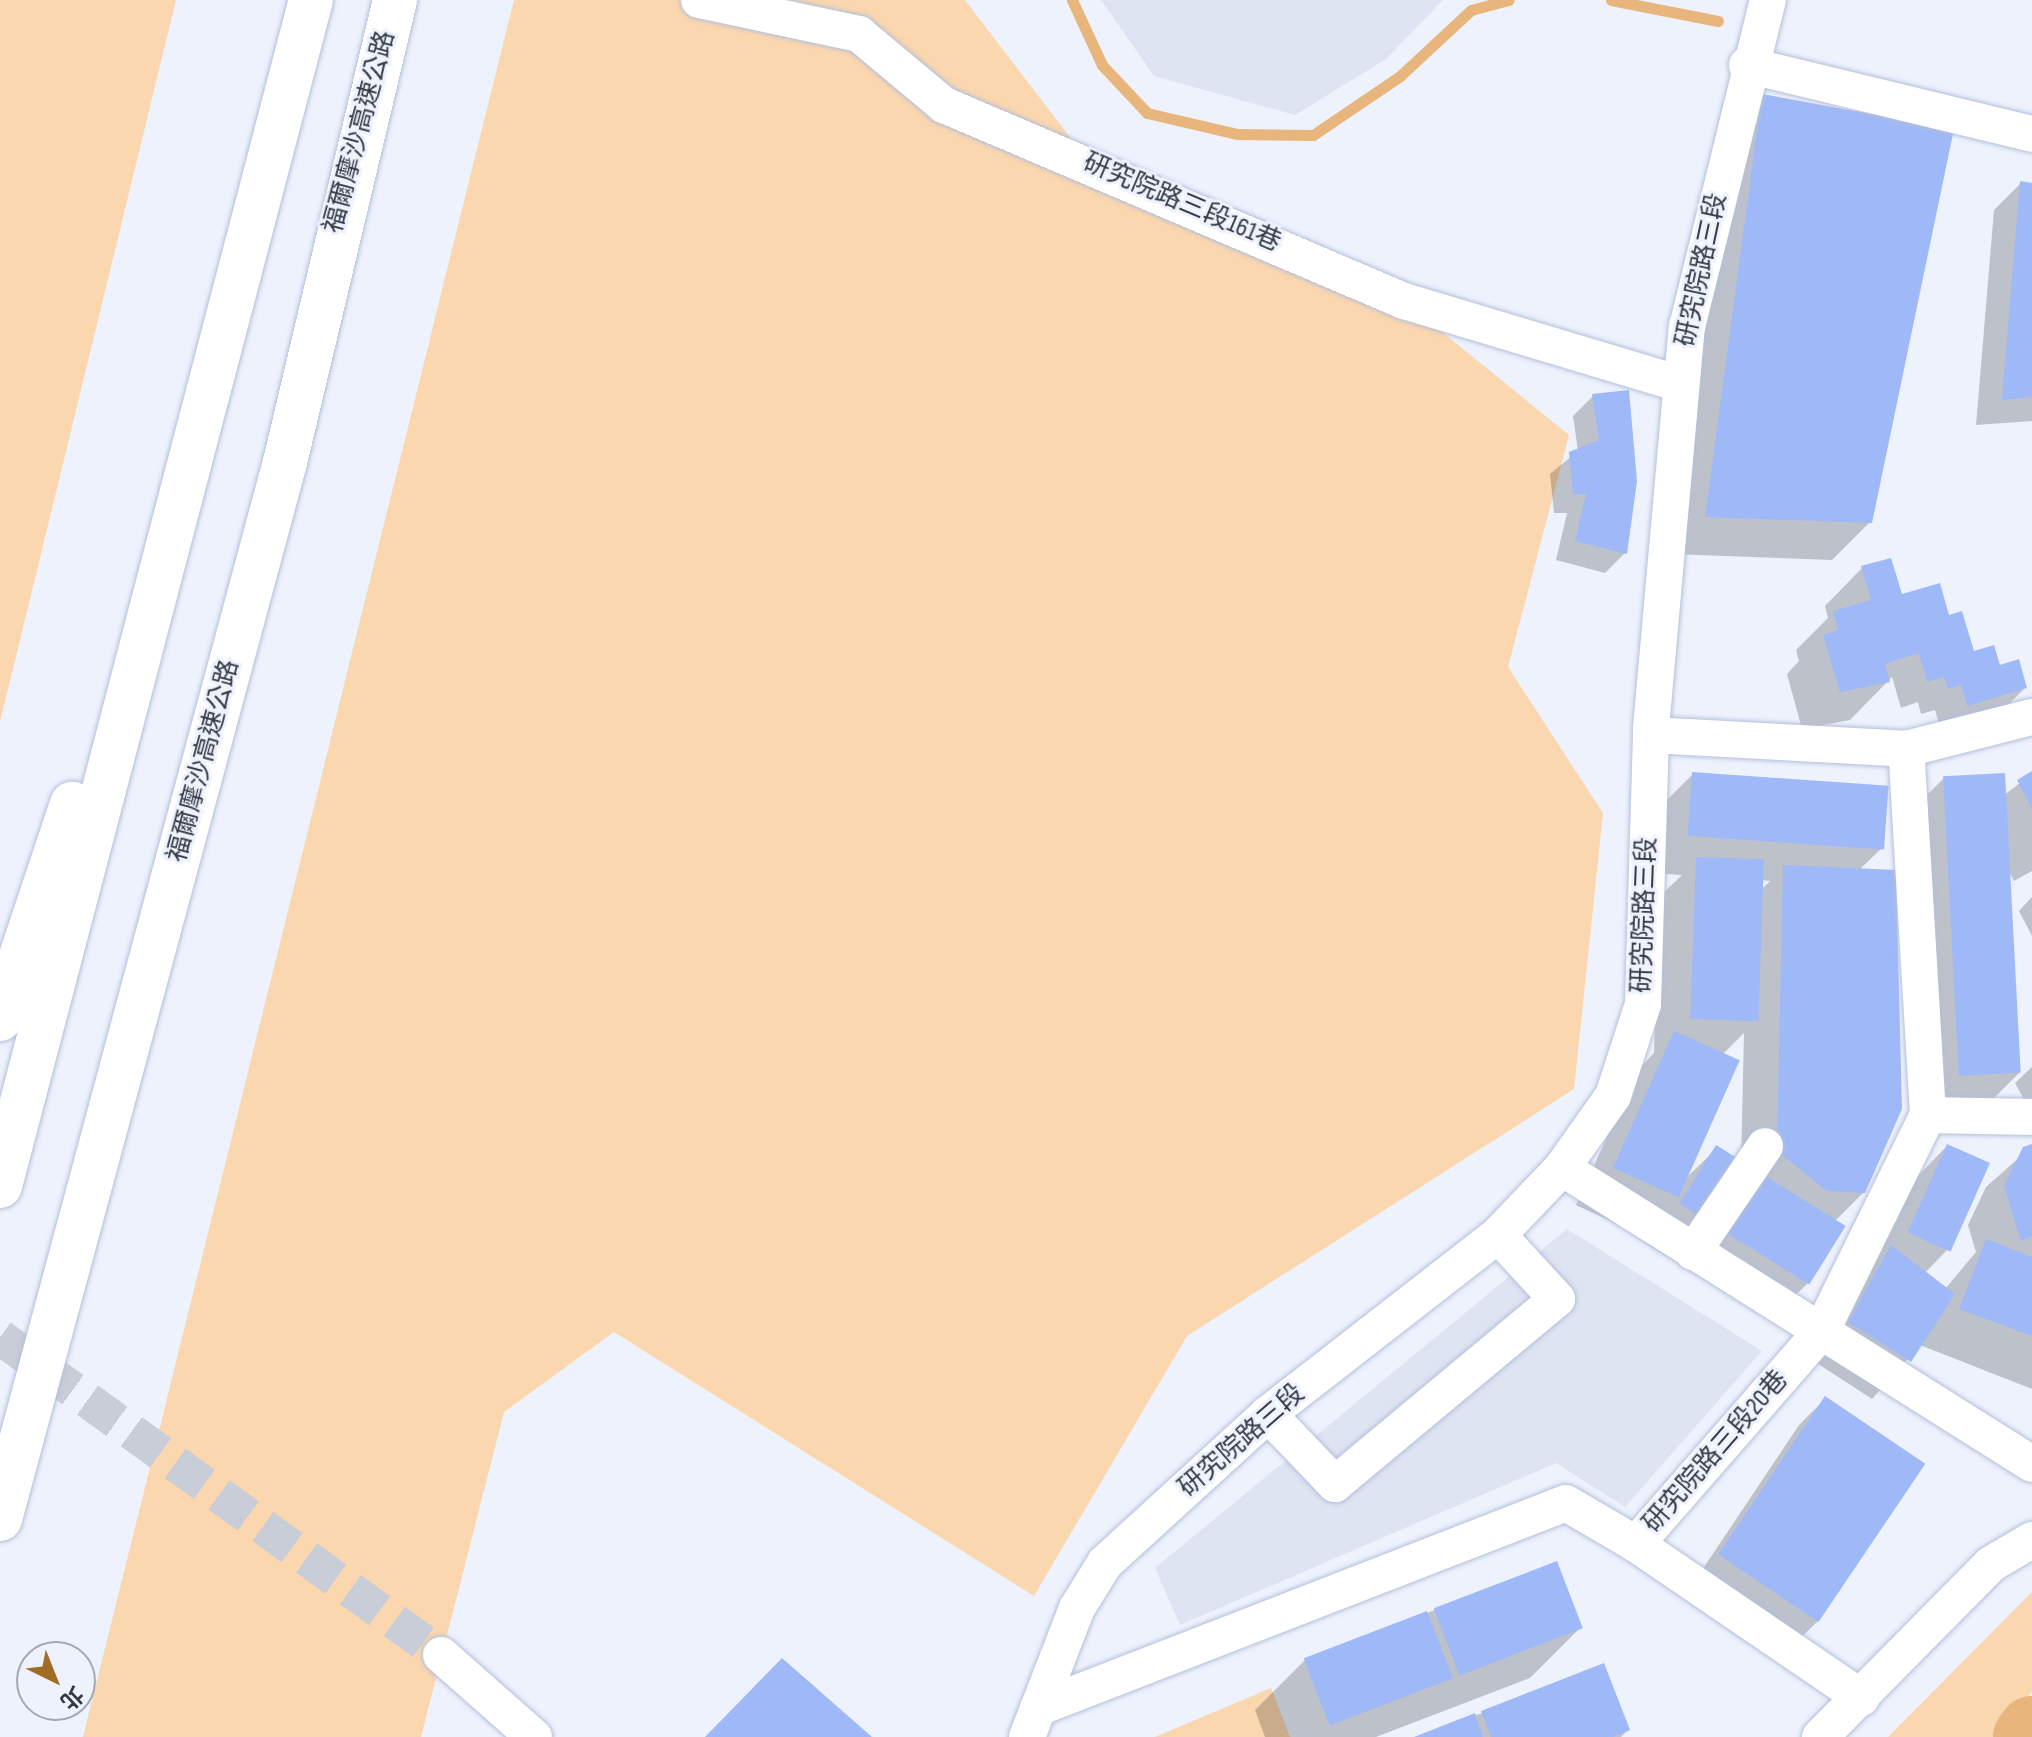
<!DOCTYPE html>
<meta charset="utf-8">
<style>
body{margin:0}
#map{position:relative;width:2032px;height:1737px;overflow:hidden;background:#edf2fd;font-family:"Sofia Sans Condensed","Noto Sans TC",sans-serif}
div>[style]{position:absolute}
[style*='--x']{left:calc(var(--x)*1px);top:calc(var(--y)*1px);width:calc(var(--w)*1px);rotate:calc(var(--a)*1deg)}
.built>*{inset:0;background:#dee4f2}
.green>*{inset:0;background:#fbd7af}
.shadow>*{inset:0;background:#0003}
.stream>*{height:11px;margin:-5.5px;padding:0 5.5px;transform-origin:5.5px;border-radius:5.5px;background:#e8b67d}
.river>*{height:68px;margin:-34px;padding:0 34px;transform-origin:34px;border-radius:34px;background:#e8b67d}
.building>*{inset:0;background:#9fb8f7;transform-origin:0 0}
.minor-tunnel>*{height:36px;margin-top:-18px;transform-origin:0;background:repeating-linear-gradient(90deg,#c8cdd8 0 36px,transparent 0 54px)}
.roads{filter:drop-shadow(0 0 2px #b4bfd9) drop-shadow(0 0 2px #b4bfd9)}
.minor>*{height:36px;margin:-18px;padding:0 18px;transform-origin:18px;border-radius:18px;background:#fff}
.highway>*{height:44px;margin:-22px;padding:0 22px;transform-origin:22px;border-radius:22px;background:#fff}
span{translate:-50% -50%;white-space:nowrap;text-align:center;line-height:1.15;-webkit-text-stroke:6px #edf2fd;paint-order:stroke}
.street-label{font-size:26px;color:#353944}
.north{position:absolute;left:16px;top:1641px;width:80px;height:80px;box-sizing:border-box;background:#edf2fd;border:2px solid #a3a8b3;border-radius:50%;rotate:137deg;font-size:22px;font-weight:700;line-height:32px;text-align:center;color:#353944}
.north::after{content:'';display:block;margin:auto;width:28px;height:36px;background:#a16c26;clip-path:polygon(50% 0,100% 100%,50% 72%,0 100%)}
</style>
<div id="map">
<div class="built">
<div style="clip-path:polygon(1101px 0,1443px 0,1386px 59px,1295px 115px,1154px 76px)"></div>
<div style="clip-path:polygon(1567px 1229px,1762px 1351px,1625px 1507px,1556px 1463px,1180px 1625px,1155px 1568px)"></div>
</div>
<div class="green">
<div style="clip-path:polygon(0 0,176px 0,0 722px)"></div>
<div style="clip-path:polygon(514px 0,965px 0,1089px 162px,1404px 301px,1569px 435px,1508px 667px,1603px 813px,1574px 1089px,1187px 1336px,1034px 1596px,614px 1332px,504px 1412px,421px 1737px,83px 1737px)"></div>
<div style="clip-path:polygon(2032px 1592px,2032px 1692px,1994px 1737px,1888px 1737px)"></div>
<div style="clip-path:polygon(1271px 1688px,1290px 1737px,1155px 1737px)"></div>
</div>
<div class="shadow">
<div style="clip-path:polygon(1763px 96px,1870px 522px,1832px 560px,1669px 554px,1725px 134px)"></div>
<div style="clip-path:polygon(2021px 183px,2032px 185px,2032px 421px,1976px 425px,1994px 210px)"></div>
<div style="clip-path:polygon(1593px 396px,1625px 553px,1605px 573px,1556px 560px,1567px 513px,1554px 513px,1550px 474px,1578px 451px,1573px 416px)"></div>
<div style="clip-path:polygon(1862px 568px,1900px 597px,1948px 617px,1973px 653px,2025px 688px,1999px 714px,1941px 731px,1935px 710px,1921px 714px,1918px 702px,1901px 708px,1892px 677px,1850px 720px,1802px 729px,1787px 674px,1799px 661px,1796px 650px,1828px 618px,1825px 606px)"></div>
<div style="clip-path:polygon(evenodd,1693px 774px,1882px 848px,1859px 870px,1864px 1192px,1835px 1221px,1808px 1283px,1770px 1320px,1644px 1242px,1662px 1213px,1639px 1234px,1576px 1205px,1637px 1071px,1654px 1053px,1659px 897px,1682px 875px,1650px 873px,1655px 812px,1693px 774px,1761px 880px,1770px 881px,1761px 890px,1761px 880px,1693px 774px,1744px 1033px,1741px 1163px,1717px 1148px,1684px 1180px,1722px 1055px,1744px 1033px)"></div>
<div style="clip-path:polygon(2032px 774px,2032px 871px,2014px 881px,2009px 872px,2020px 1072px,1983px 1109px,1923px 1113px,1906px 816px,1944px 778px,2004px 795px)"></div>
<div style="clip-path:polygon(2032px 897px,2032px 936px,2019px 911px)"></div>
<div style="clip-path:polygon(2032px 1067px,2032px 1114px,2015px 1083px)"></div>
<div style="clip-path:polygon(1947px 1146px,1947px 1250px,1925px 1273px,1945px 1289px,1976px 1252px,1968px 1225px,1986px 1187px,2032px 1146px,2032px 1389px,1920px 1345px,1872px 1399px,1812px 1360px,1910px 1184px)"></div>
<div style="clip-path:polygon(1825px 1399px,1818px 1621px,1791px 1647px,1694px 1582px,1799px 1425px)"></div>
<div style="clip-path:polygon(1435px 1610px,1580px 1628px,1530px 1678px,1376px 1737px,1265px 1737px,1255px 1710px,1305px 1660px)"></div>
<div style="clip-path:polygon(1482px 1713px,1628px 1730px,1621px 1737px,1419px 1737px)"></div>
</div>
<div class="stream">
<div style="--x:1072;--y:0;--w:72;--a:65.2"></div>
<div style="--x:1102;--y:65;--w:66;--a:46.8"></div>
<div style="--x:1147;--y:113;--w:92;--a:13.1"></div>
<div style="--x:1237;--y:134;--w:76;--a:0.8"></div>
<div style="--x:1313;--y:135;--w:105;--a:-34.1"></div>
<div style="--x:1400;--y:76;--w:97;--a:-42.9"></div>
<div style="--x:1471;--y:10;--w:39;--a:-15"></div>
<div style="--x:1611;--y:0;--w:109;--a:11.1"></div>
</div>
<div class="river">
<div style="--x:2027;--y:1737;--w:9;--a:-54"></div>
</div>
<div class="building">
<div style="clip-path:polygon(1762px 94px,1954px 129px,1872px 523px,1705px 517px)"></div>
<div style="clip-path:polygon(2020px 181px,2032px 183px,2032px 397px,2002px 400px)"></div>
<div style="clip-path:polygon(1629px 390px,1637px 481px,1627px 554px,1575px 541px,1586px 494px,1573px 494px,1569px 452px,1599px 440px,1592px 394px)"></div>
<div style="clip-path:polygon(1891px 558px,1902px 594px,1940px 583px,1949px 615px,1962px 611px,1974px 651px,1994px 645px,2000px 665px,2019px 659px,2027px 688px,1967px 706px,1961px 685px,1948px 689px,1944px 677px,1927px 682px,1919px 653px,1885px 664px,1890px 682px,1840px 692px,1823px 635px,1838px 630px,1833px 611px,1871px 600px,1861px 566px)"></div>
<div style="clip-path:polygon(2032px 771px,2032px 808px,2017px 780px)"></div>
<div style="left:1692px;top:772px;width:197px;height:64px;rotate:4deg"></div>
<div style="left:2005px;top:773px;width:300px;height:62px;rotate:87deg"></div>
<div style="left:1696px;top:857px;width:68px;height:162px;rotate:2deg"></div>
<div style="clip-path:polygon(1783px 865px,1896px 870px,1902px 1109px,1865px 1193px,1827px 1191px,1777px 1151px)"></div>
<div style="left:1674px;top:1031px;width:72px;height:150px;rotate:24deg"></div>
<div style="left:1947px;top:1144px;width:47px;height:97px;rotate:24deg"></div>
<div style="clip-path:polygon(2032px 1144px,2032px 1236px,2021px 1241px,2004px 1186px,2023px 1147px)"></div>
<div style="left:1716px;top:1145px;width:153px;height:69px;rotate:32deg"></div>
<div style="clip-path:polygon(1986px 1239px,2032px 1257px,2032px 1336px,1959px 1309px)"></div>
<div style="clip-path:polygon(1891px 1245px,1955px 1294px,1911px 1362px,1848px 1322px)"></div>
<div style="left:1825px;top:1396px;width:121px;height:191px;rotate:34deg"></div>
<div style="left:1557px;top:1561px;width:72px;height:132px;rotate:69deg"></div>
<div style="left:1427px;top:1611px;width:72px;height:132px;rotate:69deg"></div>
<div style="clip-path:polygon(782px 1658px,872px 1737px,705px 1737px)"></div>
<div style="clip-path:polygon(1604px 1663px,1630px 1730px,1613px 1737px,1491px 1737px,1481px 1711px)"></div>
<div style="clip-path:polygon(1475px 1713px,1483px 1737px,1414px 1737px)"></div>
</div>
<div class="minor-tunnel">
<div style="--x:0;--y:1337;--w:544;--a:35.79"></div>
</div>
<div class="roads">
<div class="minor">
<div style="--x:699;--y:0;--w:164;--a:12"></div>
<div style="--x:859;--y:34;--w:111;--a:39.9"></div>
<div style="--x:944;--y:105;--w:500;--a:23.08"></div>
<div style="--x:1404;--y:301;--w:289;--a:16.7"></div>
<div style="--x:1747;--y:65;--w:293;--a:13.6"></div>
<div style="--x:1651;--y:735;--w:255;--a:3.1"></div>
<div style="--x:1906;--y:749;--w:130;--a:-14.3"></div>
<div style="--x:1928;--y:1115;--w:104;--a:1.1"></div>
<div style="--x:1562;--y:1168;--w:555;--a:32.2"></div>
<div style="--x:1693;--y:1252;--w:128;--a:-55.8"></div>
<div style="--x:1268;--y:1414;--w:97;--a:46.3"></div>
<div style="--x:1335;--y:1484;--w:289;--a:-39.8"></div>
<div style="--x:1557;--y:1299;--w:87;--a:-132.7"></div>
<div style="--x:1636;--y:1544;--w:273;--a:34.3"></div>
<div style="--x:441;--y:1655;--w:124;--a:41.4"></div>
<div style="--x:1038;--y:1708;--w:566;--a:-21.22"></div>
<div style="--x:1566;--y:1503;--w:81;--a:30.4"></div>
<div style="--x:1636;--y:1544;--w:281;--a:-48.9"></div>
<div style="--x:1821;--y:1332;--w:242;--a:-63.8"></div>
<div style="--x:1928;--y:1115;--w:367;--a:-93.4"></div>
<div style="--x:1027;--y:1737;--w:138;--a:-68.8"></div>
<div style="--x:1077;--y:1608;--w:53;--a:-58.1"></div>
<div style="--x:1105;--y:1563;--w:221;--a:-42.4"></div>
<div style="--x:1268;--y:1414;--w:291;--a:-37.9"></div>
<div style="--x:1498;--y:1235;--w:93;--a:-46.3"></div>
<div style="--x:1562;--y:1168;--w:88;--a:-54.7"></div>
<div style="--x:1613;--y:1096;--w:97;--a:-71.9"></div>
<div style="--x:1643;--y:1004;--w:276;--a:-88.3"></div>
<div style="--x:1651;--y:728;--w:403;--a:-84.9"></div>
<div style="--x:1687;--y:327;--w:337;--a:-76.1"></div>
<div style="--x:1820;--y:1737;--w:243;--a:-45.3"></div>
<div style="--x:1991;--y:1564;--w:48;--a:-30.3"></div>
</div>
<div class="highway">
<div style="--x:0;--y:1019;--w:227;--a:-71.5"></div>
<div style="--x:0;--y:1186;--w:1226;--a:-75.31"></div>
<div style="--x:0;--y:1519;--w:1095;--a:-74.91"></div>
<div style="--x:285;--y:462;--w:475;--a:-76.6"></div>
</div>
</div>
<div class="street-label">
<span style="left:360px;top:132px;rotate:-75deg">福爾摩沙高速公路</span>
<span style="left:1182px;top:203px;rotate:23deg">研究院路三段161巷</span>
<span style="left:1702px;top:270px;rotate:-78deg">研究院路三段</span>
<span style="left:204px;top:761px;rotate:-75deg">福爾摩沙高速公路</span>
<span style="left:1645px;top:915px;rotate:-88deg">研究院路三段</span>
<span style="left:1242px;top:1441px;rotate:-41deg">研究院路三段</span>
<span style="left:1716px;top:1452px;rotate:-49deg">研究院路三段20巷</span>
</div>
<div class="north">北</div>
</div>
